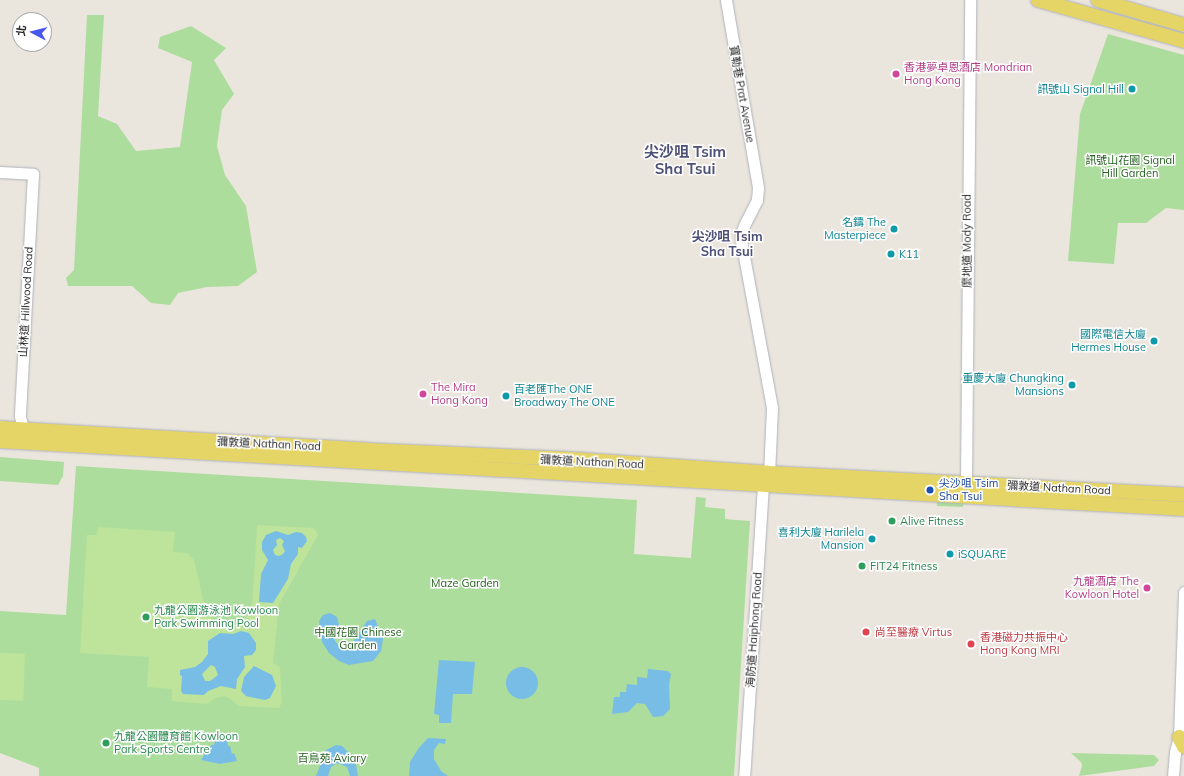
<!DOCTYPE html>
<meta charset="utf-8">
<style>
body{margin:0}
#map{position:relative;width:1184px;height:776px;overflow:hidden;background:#ebe6dd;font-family:Mulish,"Noto Sans TC",sans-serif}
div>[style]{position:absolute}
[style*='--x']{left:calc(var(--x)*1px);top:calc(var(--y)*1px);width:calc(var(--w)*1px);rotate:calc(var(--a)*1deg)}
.green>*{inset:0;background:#addd9d;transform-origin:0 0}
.pitch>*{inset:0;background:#bde49a;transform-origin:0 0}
.water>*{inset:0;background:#78bde5}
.round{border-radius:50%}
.roads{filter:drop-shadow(0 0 1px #b0b2bc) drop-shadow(0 0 1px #b0b2bc)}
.minor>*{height:11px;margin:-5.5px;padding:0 5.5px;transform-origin:5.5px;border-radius:5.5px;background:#fff}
.major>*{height:14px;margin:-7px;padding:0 7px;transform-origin:7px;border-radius:7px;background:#e5d567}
.dots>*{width:11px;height:11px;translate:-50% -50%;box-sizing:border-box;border:2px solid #fff;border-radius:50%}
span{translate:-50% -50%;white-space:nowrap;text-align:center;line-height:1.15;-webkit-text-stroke:3px #fff;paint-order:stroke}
.hotel-label{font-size:11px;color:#b23c85}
.left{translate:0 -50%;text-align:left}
.right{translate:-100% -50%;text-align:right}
.culture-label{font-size:11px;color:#0d838f}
.street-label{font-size:11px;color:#2a2a2a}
.park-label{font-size:11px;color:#266120}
.transit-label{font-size:11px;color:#164399}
.leisure-label{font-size:11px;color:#27864d}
.health-label{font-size:11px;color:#be3a42}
.quarter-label{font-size:13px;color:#4e5177;font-weight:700}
.district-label{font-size:15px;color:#4e5177;font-weight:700}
.north{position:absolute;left:12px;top:12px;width:40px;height:40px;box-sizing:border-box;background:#fff;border:1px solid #aaa;border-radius:50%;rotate:277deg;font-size:11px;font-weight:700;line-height:16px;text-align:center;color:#2a2a2a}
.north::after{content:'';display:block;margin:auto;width:14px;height:18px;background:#4957ec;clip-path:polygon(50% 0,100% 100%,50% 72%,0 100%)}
</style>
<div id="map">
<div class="green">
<div style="clip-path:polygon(87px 15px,104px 15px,98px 116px,117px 124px,136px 151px,180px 147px,192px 62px,158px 48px,160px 37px,191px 26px,226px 48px,214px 60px,234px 94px,222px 110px,217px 146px,225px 175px,246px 206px,257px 272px,238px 286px,207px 287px,178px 293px,170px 305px,151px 303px,132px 286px,68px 286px,66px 278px,74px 270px)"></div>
<div style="clip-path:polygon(1108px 34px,1184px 55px,1184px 210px,1166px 208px,1146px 223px,1118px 223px,1114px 264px,1068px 261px,1080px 114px)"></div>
<div style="clip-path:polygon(0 457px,64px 462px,63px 476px,58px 485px,0 481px)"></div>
<div style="clip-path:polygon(76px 466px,637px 500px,634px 554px,691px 558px,696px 497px,706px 498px,705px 507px,725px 509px,725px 519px,750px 521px,734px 776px,39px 776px,39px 768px,0 753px,0 611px,66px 615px)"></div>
<div style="left:937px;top:501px;width:26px;height:5px;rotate:2deg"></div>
<div style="clip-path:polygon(1071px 753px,1154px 755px,1159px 760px,1154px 766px,1079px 776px,1082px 766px,1081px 762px)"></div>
</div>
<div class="pitch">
<div style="clip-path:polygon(257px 525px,312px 528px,315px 529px,318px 535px,279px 604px,273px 663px,280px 667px,282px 702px,279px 708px,238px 706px,234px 701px,225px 696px,215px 698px,207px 704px,172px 701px,172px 689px,147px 687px,149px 657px,80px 653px,87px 535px,97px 535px,98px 527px,175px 532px,173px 552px,187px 553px,194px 560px,206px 612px,216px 623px,229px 626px,243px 621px,252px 609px)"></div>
<div style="left:0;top:653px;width:25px;height:47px;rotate:2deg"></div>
</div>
<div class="water">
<div style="clip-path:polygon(evenodd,276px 531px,288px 535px,296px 532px,302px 533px,306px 537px,307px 541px,302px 548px,298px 547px,298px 554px,291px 564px,288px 579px,273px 603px,259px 602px,261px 574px,268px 560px,262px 550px,262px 542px,266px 535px,276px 531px,280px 538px,284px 541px,282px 545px,285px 551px,283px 554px,279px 556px,275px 555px,273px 550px,277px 545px,276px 540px,280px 538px)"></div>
<div style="clip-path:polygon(330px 613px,337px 617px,339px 625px,334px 633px,335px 641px,340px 647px,350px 646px,367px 621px,375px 619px,383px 639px,381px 651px,373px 661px,349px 665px,339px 661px,329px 653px,322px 642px,319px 621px,323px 615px)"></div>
<div style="clip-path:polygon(evenodd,241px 631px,249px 633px,256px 643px,256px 650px,252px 655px,244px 656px,245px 667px,237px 679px,236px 689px,221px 686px,208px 691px,204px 695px,183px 694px,181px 691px,182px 676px,180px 675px,180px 670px,195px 667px,202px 662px,208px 654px,208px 641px,220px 633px,233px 634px,241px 631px,211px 665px,215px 667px,218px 675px,210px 681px,205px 681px,202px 674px,211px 665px)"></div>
<div style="clip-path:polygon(439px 660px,475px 662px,472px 694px,453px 694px,451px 723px,439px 723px,439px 715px,434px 714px)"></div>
<div style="clip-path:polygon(254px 666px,272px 675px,276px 686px,270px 698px,265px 700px,250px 697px,246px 696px,241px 691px,244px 677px)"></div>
<div class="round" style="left:506px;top:667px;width:32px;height:32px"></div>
<div style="clip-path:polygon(648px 669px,668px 671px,671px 674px,669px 685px,670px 709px,663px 716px,653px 717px,645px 704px,637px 703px,628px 712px,612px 714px,614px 697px,620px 697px,620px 692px,626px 692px,627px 684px,637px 685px,637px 677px,647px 678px)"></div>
<div style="clip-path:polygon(216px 737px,227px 737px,228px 746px,230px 746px,232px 754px,234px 753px,237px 761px,220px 764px,201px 760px,206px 752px,208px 753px,211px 745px,214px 745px)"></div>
<div style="clip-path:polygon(428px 738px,446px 739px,445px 744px,439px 743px,434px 750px,434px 759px,441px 771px,448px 776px,409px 776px,410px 762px,418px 749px)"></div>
<div style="clip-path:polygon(336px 745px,342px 746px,355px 759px,358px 776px,350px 776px,347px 767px,337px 763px,331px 767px,328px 776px,316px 776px,326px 750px)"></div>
</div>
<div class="roads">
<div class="minor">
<div style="--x:726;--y:0;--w:191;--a:80.3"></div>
<div style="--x:758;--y:188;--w:12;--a:95"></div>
<div style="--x:757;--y:200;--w:29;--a:117"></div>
<div style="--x:744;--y:226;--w:9;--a:111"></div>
<div style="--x:741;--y:234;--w:6;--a:90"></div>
<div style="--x:741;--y:240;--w:171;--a:79.5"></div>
<div style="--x:772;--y:408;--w:65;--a:92.6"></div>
<div style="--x:769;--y:473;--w:13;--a:117"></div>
<div style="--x:763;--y:485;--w:292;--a:93.7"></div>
<div style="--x:0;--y:172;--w:33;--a:3"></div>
<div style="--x:33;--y:174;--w:242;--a:93.1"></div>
<div style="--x:20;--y:416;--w:14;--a:78"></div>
<div style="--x:966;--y:483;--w:483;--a:-89.5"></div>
<div style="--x:1173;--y:776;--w:24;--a:-85"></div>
<div style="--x:1175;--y:752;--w:16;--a:-75"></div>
<div style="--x:1179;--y:737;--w:145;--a:-88"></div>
</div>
<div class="major">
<div style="--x:1038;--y:0;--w:152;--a:15.7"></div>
<div style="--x:1098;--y:0;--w:90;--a:16.2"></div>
<div style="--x:0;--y:428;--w:368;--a:3.4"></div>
<div style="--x:367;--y:450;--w:204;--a:2.5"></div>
<div style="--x:571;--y:459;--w:198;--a:4"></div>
<div style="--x:769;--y:473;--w:416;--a:3"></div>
<div style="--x:0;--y:441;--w:1186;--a:3.29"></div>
<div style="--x:1179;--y:737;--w:11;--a:63"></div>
</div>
</div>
<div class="dots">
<div style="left:896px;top:74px;background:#d1479c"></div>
<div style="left:1132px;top:89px;background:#0f9aa8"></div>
<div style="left:894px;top:229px;background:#0f9aa8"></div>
<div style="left:891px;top:254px;background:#0f9aa8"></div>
<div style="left:1154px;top:341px;background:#0f9aa8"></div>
<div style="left:1072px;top:385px;background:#0f9aa8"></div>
<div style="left:423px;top:394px;background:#d1479c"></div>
<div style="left:506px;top:396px;background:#0f9aa8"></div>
<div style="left:930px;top:490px;background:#1a4fb4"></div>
<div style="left:892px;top:521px;background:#2e9e5b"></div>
<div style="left:872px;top:539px;background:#0f9aa8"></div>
<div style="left:950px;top:554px;background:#0f9aa8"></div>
<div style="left:862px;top:566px;background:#2e9e5b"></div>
<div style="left:1147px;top:588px;background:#d1479c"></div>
<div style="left:146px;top:617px;background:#2e9e5b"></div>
<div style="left:866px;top:632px;background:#e0444e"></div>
<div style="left:971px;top:644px;background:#e0444e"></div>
<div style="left:106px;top:743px;background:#2e9e5b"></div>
</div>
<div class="hotel-label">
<span class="left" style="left:904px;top:74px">香港夢卓恩酒店 Mondrian<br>Hong Kong</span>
<span class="left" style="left:431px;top:394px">The Mira<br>Hong Kong</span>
<span class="right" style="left:1139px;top:588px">九龍酒店 The<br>Kowloon Hotel</span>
</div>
<div class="culture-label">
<span class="right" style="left:1124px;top:89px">訊號山 Signal Hill</span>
<span class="right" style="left:886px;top:229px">名鑄 The<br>Masterpiece</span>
<span class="left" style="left:899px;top:254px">K11</span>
<span class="right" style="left:1146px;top:341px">國際電信大廈<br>Hermes House</span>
<span class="right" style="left:1064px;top:385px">重慶大廈 Chungking<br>Mansions</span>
<span class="left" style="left:514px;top:396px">百老匯The ONE<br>Broadway The ONE</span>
<span class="right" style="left:864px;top:539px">喜利大廈 Harilela<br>Mansion</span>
<span class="left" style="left:958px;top:554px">iSQUARE</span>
</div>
<div class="street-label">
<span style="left:742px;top:94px;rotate:80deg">寶勒巷 Prat Avenue</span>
<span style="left:967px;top:241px;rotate:-90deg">麼地道 Mody Road</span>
<span style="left:26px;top:302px;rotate:-87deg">山林道 Hillwood Road</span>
<span style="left:269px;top:444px;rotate:3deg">彌敦道 Nathan Road</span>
<span style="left:592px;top:462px;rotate:3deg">彌敦道 Nathan Road</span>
<span style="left:1059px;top:488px;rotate:3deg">彌敦道 Nathan Road</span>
<span style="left:754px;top:630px;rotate:-86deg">海防道 Haiphong Road</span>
</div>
<div class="park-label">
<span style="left:1130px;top:167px">訊號山花園 Signal<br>Hill Garden</span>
<span style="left:465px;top:583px">Maze Garden</span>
<span style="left:358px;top:639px">中國花園 Chinese<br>Garden</span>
<span style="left:332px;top:758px">百鳥苑 Aviary</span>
</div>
<div class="transit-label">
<span class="left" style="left:939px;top:490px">尖沙咀 Tsim<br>Sha Tsui</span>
</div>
<div class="leisure-label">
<span class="left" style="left:900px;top:521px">Alive Fitness</span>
<span class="left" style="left:870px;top:566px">FIT24 Fitness</span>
<span class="left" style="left:154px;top:617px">九龍公園游泳池 Kowloon<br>Park Swimming Pool</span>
<span class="left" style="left:114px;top:743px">九龍公園體育館 Kowloon<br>Park Sports Centre</span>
</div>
<div class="health-label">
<span class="left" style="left:875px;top:632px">尚至醫療 Virtus</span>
<span class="left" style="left:980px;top:644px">香港磁力共振中心<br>Hong Kong MRI</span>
</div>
<div class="quarter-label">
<span style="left:727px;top:244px">尖沙咀 Tsim<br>Sha Tsui</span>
</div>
<div class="district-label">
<span style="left:685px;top:160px">尖沙咀 Tsim<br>Sha Tsui</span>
</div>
<div class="north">北</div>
</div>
